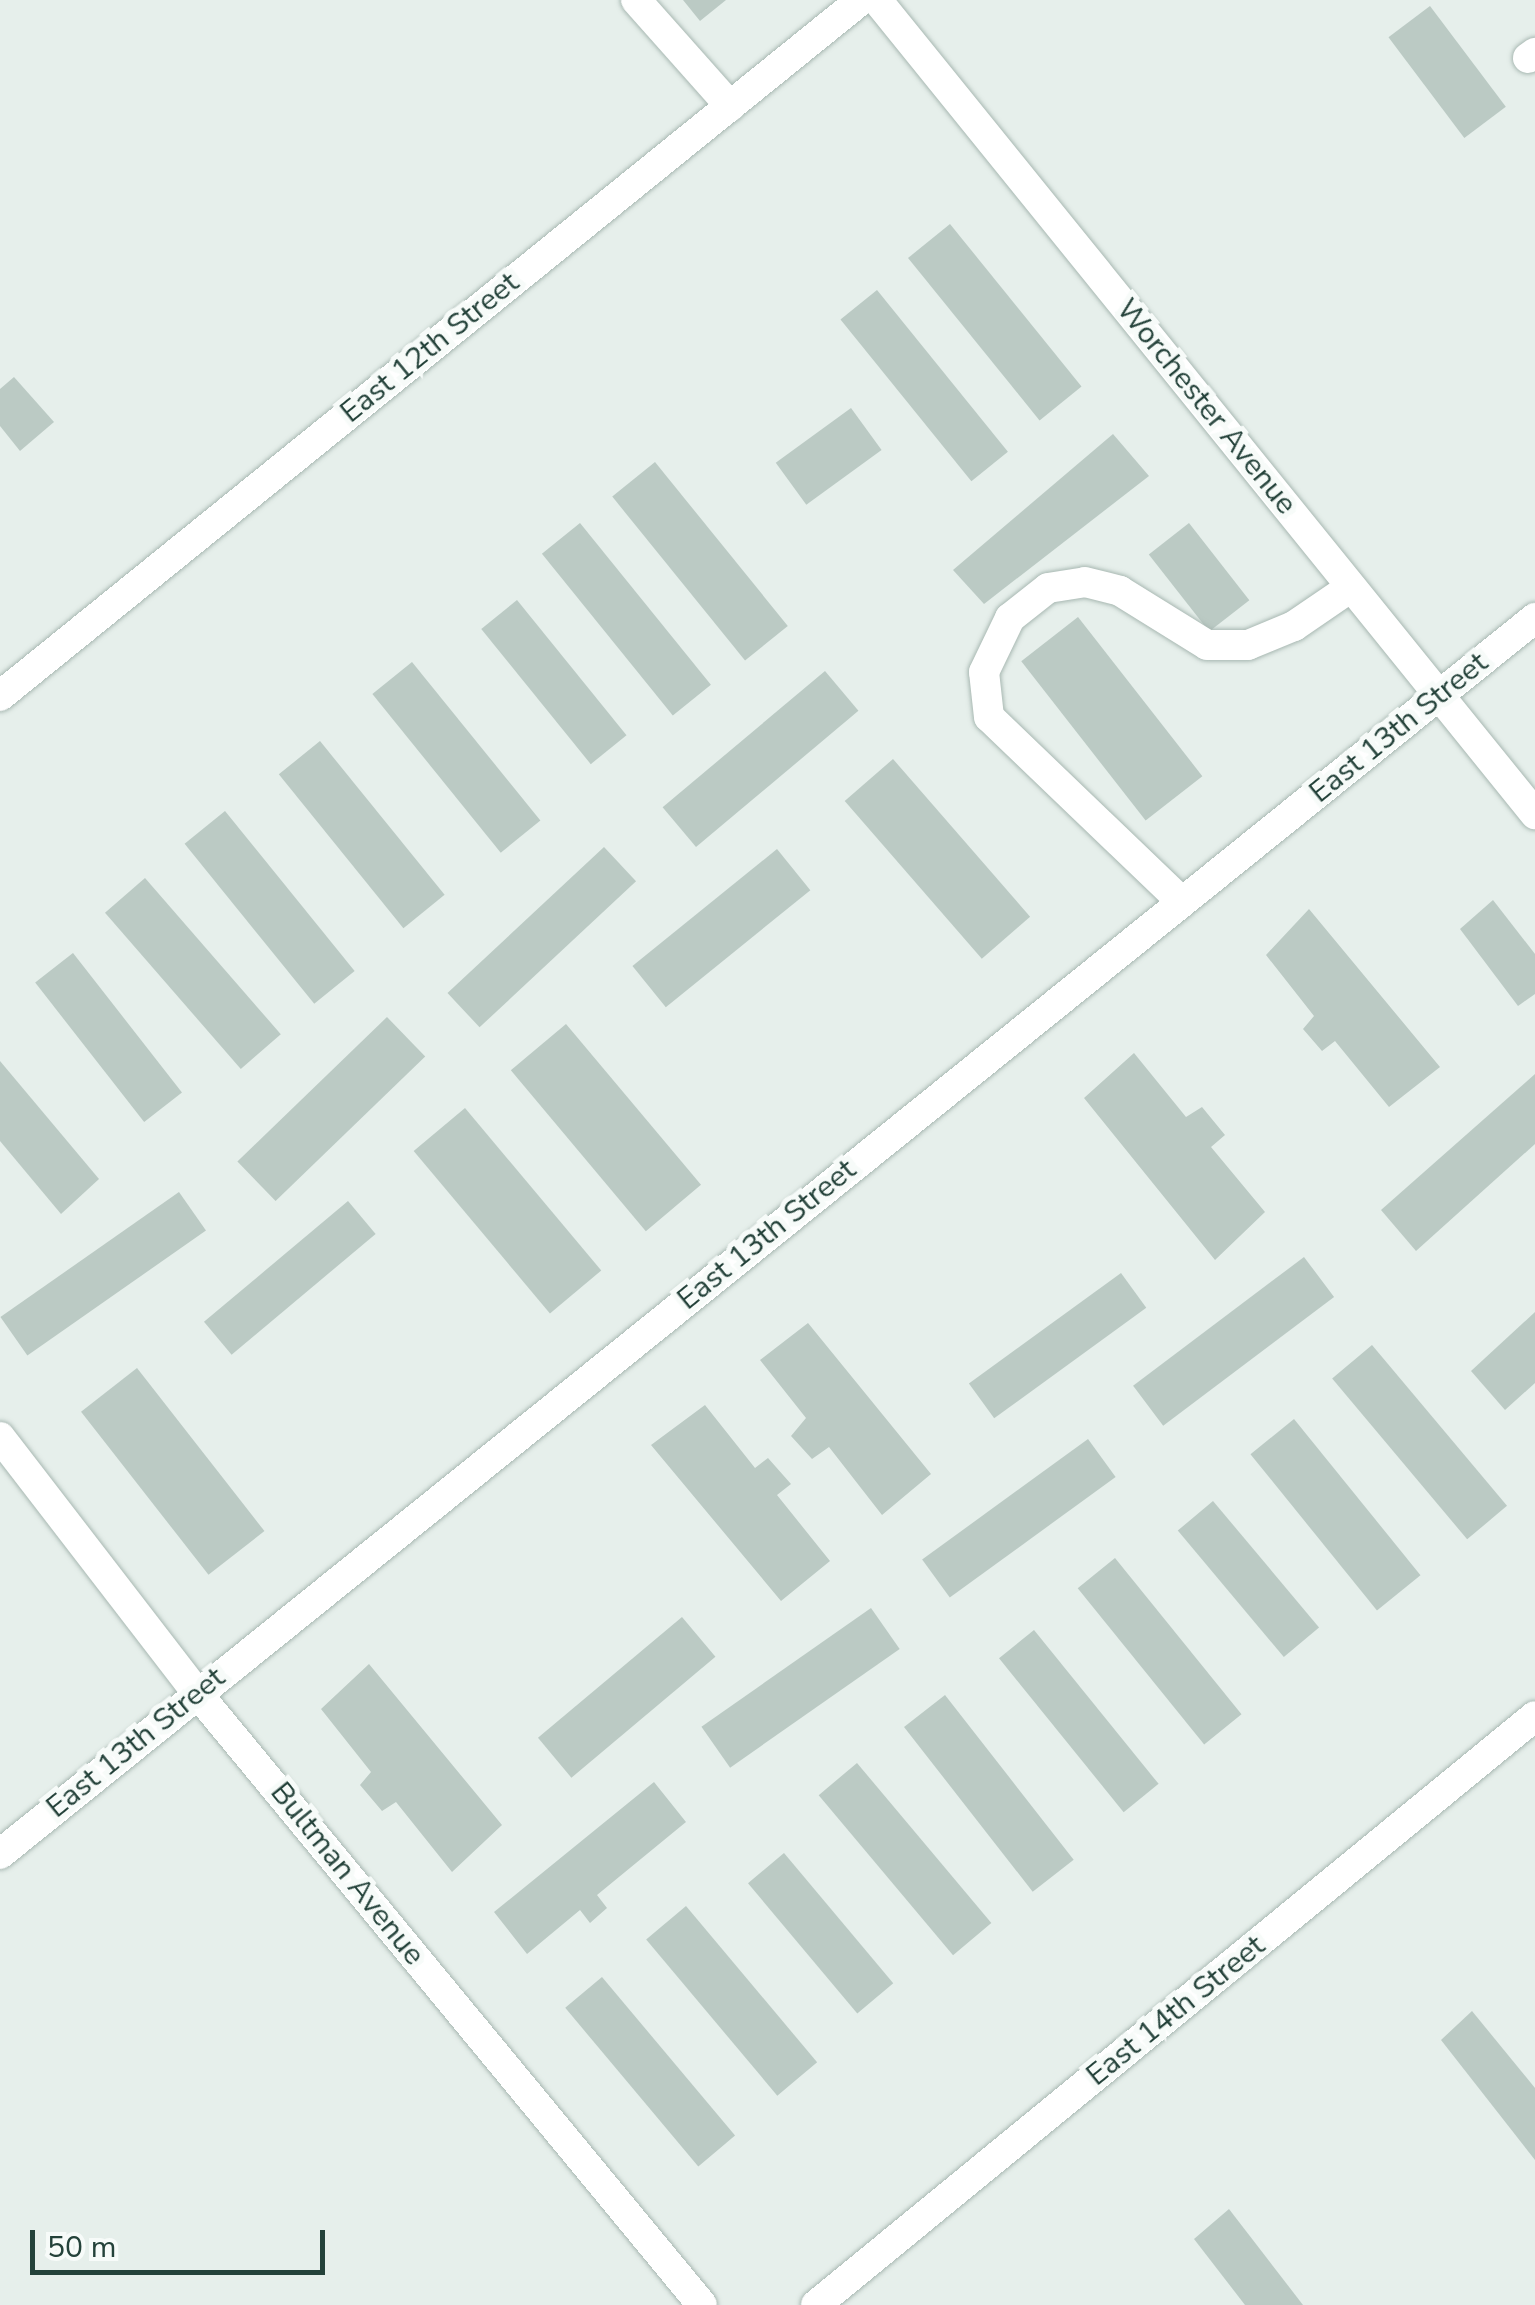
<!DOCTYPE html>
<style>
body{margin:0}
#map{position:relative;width:1535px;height:2305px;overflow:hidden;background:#e6efeb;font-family:"Nunito Sans",sans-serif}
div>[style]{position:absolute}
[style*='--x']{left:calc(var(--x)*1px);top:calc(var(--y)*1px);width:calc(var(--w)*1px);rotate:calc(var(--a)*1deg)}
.building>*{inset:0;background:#bbcac4;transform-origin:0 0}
.roads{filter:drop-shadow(0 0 2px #a8b8b2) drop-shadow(0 0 2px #a8b8b2)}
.minor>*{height:30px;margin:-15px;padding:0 15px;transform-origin:15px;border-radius:15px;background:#fff}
span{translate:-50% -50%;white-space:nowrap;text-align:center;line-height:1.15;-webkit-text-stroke:10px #f7fbf9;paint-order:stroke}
.street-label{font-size:30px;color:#24423a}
.scale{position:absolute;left:30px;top:2230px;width:295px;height:45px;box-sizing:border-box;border:5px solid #24423a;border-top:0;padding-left:12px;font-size:30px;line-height:35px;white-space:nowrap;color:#24423a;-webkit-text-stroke:8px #f7fbf9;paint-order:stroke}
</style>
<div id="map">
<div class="building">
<div style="clip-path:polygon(683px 0,726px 0,700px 21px)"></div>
<div style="left:1430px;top:6px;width:126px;height:52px;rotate:53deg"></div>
<div style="left:950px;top:224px;width:209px;height:54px;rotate:51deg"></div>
<div style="left:877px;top:290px;width:208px;height:47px;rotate:51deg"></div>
<div style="clip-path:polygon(14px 377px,54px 422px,20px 451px,0 426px,0 389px)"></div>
<div style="left:851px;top:408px;width:52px;height:93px;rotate:54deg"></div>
<div style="clip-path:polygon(1113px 434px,1149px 476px,984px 604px,953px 570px)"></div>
<div style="left:655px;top:462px;width:211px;height:55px;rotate:51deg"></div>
<div style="left:580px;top:523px;width:208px;height:49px;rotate:51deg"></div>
<div style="left:1189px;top:523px;width:98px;height:51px;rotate:52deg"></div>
<div style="left:517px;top:600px;width:174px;height:46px;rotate:51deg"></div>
<div style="left:1078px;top:617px;width:202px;height:72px;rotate:52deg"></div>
<div style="left:412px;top:662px;width:204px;height:51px;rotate:51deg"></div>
<div style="left:825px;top:671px;width:52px;height:212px;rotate:50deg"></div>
<div style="left:320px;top:741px;width:198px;height:53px;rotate:51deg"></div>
<div style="left:893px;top:759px;width:209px;height:64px;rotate:49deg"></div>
<div style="left:225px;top:811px;width:206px;height:52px;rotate:51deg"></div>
<div style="left:604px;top:847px;width:47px;height:214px;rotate:47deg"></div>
<div style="left:777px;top:849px;width:53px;height:186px;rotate:51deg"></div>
<div style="left:145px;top:878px;width:207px;height:53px;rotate:49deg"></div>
<div style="clip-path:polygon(1493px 900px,1535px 954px,1535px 994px,1518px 1006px,1460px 929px)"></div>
<div style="clip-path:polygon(1309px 909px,1440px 1067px,1389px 1107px,1335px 1041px,1322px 1051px,1303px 1029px,1314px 1016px,1266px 955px)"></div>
<div style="left:73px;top:953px;width:177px;height:48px;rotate:52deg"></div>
<div style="left:387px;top:1017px;width:55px;height:208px;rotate:46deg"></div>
<div style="left:566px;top:1024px;width:210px;height:72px;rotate:50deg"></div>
<div style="clip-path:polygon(1134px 1053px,1186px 1117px,1202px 1107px,1225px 1135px,1211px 1147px,1265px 1212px,1215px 1260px,1084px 1098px)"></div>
<div style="clip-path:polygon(0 1061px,99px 1179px,61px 1214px,0 1141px)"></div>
<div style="clip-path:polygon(1535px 1074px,1535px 1144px,1416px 1251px,1381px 1210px)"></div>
<div style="left:465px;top:1108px;width:212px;height:67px;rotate:50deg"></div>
<div style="left:179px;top:1192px;width:47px;height:218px;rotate:55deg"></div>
<div style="left:348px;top:1201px;width:43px;height:188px;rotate:50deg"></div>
<div style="left:1304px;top:1257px;width:50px;height:214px;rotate:53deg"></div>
<div style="left:1121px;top:1273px;width:43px;height:188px;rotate:54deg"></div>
<div style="clip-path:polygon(1535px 1312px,1535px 1383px,1505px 1410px,1471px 1371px)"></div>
<div style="clip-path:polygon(808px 1323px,931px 1474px,882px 1515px,829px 1447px,812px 1459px,791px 1436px,806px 1418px,760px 1360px)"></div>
<div style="left:1372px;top:1345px;width:210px;height:52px;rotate:50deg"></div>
<div style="left:137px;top:1368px;width:207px;height:71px;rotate:52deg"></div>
<div style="clip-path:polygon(705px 1405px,755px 1468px,768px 1458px,791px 1484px,777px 1495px,830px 1561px,781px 1601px,651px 1445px)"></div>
<div style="left:1294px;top:1419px;width:201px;height:56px;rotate:51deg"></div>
<div style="left:1088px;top:1439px;width:47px;height:205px;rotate:54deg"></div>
<div style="left:1213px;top:1501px;width:165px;height:46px;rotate:50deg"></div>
<div style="left:1115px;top:1558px;width:201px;height:48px;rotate:51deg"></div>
<div style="left:871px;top:1608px;width:50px;height:207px;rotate:55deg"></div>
<div style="left:682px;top:1617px;width:52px;height:188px;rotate:50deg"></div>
<div style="left:1034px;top:1630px;width:198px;height:45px;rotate:51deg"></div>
<div style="clip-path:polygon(369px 1664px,502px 1825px,452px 1872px,396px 1802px,382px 1811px,360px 1785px,371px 1772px,321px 1709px)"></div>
<div style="left:945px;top:1695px;width:209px;height:52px;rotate:52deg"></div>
<div style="left:857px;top:1763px;width:209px;height:50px;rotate:50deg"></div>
<div style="clip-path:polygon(654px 1782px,686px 1822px,597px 1895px,607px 1908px,590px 1923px,580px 1910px,527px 1954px,494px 1912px)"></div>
<div style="left:784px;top:1853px;width:170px;height:47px;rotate:50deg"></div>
<div style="left:686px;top:1906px;width:204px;height:52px;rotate:50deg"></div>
<div style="left:602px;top:1977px;width:207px;height:48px;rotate:50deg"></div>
<div style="clip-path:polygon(1472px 2011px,1535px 2088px,1535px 2160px,1441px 2040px)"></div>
<div style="clip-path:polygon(1229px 2209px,1303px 2305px,1245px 2305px,1194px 2239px)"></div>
</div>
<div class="roads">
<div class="minor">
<div style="--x:636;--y:0;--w:142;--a:48.4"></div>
<div style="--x:877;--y:0;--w:1047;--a:51.05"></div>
<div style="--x:1528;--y:58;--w:9;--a:-36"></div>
<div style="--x:0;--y:696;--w:1107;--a:-38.95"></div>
<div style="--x:1182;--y:902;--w:267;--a:-136.2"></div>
<div style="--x:989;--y:717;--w:45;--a:-96.3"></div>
<div style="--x:984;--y:672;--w:60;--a:-64.3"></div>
<div style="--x:1010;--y:618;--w:48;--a:-38.3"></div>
<div style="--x:1048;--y:588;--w:37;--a:-9"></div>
<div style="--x:1085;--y:582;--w:36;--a:14"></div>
<div style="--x:1120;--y:591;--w:102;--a:31.8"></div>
<div style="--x:1207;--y:645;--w:41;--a:0"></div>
<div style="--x:1248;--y:645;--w:50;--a:-22.4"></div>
<div style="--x:1294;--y:626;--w:69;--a:-34.4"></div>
<div style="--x:0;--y:1437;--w:323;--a:52.4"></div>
<div style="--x:197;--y:1693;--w:793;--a:50.47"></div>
<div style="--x:0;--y:1854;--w:1971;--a:-38.84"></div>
<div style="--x:816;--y:2305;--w:929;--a:-39.32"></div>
</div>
</div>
<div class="street-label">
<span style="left:430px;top:348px;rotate:-39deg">East 12th Street</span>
<span style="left:1206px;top:407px;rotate:51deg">Worchester Avenue</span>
<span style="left:1399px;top:728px;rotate:-39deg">East 13th Street</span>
<span style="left:767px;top:1235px;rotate:-39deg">East 13th Street</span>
<span style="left:136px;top:1743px;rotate:-39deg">East 13th Street</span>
<span style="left:347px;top:1874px;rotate:51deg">Bultman Avenue</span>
<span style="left:1176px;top:2011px;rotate:-39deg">East 14th Street</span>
</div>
<div class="scale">50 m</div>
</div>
